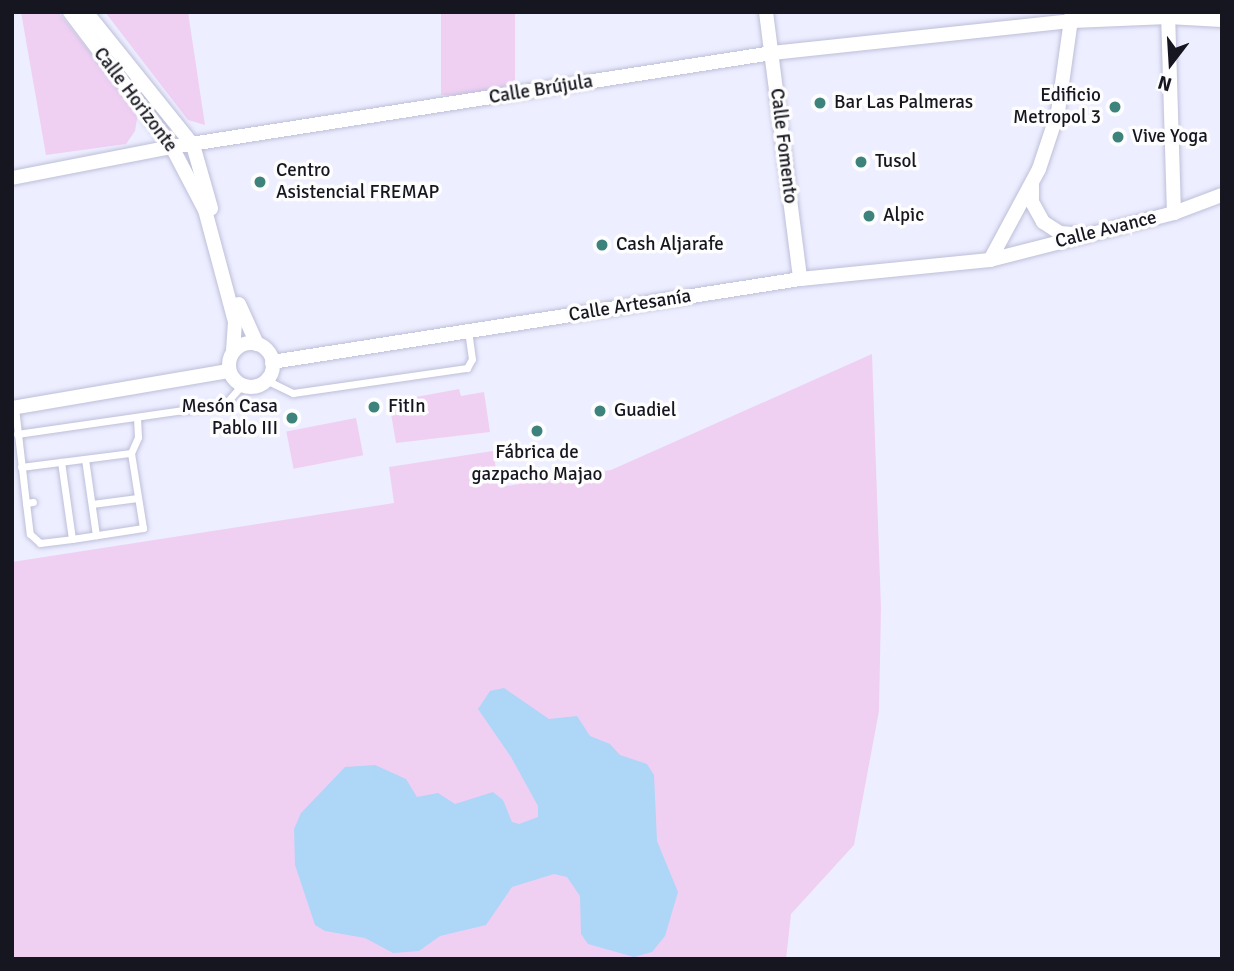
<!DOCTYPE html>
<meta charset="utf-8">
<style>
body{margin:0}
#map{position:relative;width:1234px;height:971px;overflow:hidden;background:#edeeff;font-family:Signika,sans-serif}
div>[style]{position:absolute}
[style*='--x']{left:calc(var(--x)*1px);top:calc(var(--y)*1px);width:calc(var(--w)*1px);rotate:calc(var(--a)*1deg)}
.green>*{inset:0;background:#efd0f3;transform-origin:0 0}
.water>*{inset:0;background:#aed6f7}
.roads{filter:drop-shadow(0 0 2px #bdbfd9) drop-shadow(0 0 2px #bdbfd9)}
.service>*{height:7px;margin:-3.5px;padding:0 3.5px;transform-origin:3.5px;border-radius:3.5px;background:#fff}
.minor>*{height:14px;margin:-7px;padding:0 7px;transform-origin:7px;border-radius:7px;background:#fff}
.minor>.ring{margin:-7px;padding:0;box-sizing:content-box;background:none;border:14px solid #fff;border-radius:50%}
.dots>*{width:19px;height:19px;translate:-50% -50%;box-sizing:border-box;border:4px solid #fdfdfd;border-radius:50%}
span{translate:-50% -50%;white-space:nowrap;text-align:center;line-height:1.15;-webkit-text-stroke:7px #fdfdfd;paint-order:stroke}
.street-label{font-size:19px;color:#161620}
.poi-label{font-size:19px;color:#161620}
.right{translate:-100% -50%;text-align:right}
.left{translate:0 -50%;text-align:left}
.frame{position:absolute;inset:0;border:14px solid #161620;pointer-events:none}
.north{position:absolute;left:1136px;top:28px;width:70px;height:70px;-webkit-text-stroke:5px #fdfdfd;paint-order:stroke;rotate:197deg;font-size:19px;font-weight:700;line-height:28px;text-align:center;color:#161620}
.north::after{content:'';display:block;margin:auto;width:24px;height:32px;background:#161620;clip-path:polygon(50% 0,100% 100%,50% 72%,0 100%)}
</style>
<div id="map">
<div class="green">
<div style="clip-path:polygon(21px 12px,58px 12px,82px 42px,138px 113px,135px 131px,126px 144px,46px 155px)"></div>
<div style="clip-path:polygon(105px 12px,188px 12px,205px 125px,188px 120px)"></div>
<div style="left:441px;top:12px;width:74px;height:83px"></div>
<div style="clip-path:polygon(872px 354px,881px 608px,879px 711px,854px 845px,791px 914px,786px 959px,12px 959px,12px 562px,394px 503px,389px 467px,493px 451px,499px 487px,611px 470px)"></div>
<div style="clip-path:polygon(459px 389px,461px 396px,484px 392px,490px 432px,396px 443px,389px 402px)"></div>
<div style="left:356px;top:418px;width:38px;height:71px;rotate:79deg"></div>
</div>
<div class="water">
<div style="clip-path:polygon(504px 688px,549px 719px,577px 716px,590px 736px,610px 744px,620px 755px,647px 764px,654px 775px,657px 841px,678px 892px,665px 936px,652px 952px,634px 957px,588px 944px,581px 934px,580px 896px,567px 877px,554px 874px,512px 887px,486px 925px,440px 936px,419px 951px,393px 953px,365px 938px,325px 931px,315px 925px,295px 865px,294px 829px,301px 813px,345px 767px,375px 765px,406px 779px,417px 797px,438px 793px,455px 804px,493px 792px,503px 800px,512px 822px,519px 824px,538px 817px,538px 806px,511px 757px,478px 709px,490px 691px)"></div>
</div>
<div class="roads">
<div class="service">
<div style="--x:266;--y:380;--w:30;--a:26"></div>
<div style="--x:293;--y:393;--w:176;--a:-8.2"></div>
<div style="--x:467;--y:368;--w:10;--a:-61"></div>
<div style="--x:472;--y:359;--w:28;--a:-98"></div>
<div style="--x:15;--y:408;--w:96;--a:83.4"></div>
<div style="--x:26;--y:503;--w:7;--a:-8"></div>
<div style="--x:17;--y:434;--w:210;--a:-8.2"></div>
<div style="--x:225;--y:404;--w:25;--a:-48"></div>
<div style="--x:85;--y:459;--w:77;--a:81.8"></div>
<div style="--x:21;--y:467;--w:111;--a:-7.3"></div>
<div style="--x:131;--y:453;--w:17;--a:-66"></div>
<div style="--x:138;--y:437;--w:20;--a:-93"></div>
<div style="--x:26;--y:503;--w:31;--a:83"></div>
<div style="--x:30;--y:534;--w:13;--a:42"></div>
<div style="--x:40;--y:543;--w:32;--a:-7"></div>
<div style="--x:72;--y:539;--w:78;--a:-98.1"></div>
<div style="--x:92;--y:504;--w:46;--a:-7.4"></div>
<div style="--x:72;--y:539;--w:72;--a:-8.8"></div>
<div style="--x:143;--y:528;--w:76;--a:-99.1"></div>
</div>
<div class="minor">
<div style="--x:70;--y:12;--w:169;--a:52.9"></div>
<div style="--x:172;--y:147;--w:71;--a:62.4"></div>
<div style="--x:205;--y:210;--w:116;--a:75"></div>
<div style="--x:235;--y:322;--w:30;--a:94"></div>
<div style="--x:86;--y:12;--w:171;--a:51.2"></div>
<div style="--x:193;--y:145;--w:66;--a:74.1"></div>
<div style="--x:766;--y:12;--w:269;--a:82.7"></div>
<div style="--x:1168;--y:12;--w:201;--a:88.3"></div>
<div style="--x:12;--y:178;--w:163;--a:-11"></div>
<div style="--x:172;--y:147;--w:607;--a:-8.9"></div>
<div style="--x:772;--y:53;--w:302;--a:-6.1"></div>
<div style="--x:1072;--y:21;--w:96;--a:-2.4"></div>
<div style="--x:1168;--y:17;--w:54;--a:3.2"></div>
<div style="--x:1032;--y:184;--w:18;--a:90"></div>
<div style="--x:1032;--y:202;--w:23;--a:61"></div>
<div style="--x:1043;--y:222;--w:20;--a:33"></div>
<div style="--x:1060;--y:233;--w:16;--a:4"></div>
<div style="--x:990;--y:260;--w:103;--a:-61.7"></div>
<div style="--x:1039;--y:169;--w:60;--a:-71.6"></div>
<div style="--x:1058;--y:112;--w:100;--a:-82"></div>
<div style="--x:239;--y:304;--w:44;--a:65.8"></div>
<div class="ring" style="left:229px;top:343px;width:30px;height:30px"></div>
<div style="--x:272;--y:362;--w:534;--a:-8.93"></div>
<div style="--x:800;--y:279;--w:191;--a:-5.7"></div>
<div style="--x:990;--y:260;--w:190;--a:-14.3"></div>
<div style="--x:1174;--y:213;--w:51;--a:-20.6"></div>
<div style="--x:12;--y:408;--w:220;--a:-9.7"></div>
</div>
</div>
<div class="dots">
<div style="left:820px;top:103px;background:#3d837b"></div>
<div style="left:1115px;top:107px;background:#3d837b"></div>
<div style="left:1118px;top:137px;background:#3d837b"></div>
<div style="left:861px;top:162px;background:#3d837b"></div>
<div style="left:260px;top:182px;background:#3d837b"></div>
<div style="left:869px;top:216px;background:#3d837b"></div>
<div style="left:602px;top:245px;background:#3d837b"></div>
<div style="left:374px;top:407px;background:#3d837b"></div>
<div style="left:600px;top:411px;background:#3d837b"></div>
<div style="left:292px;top:418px;background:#3d837b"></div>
<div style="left:537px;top:431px;background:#3d837b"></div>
</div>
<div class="street-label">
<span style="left:541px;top:90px;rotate:-9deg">Calle Brújula</span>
<span style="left:135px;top:100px;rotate:53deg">Calle Horizonte</span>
<span style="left:783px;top:146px;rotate:83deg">Calle Fomento</span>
<span style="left:1106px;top:230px;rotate:-14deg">Calle Avance</span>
<span style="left:630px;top:306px;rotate:-9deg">Calle Artesanía</span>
</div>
<div class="poi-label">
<span class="right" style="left:1101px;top:107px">Edificio<br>Metropol 3</span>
<span class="left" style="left:834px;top:103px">Bar Las Palmeras</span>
<span class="left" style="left:1132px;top:137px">Vive Yoga</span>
<span class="left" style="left:875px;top:162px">Tusol</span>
<span class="left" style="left:276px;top:182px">Centro<br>Asistencial FREMAP</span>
<span class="left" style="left:883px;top:216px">Alpic</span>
<span class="left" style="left:616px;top:245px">Cash Aljarafe</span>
<span class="right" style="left:278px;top:418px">Mesón Casa<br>Pablo III</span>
<span class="left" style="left:388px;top:407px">FitIn</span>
<span class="left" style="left:614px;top:411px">Guadiel</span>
<span style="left:537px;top:464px">Fábrica de<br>gazpacho Majao</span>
</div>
<div class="frame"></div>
<div class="north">N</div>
</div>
